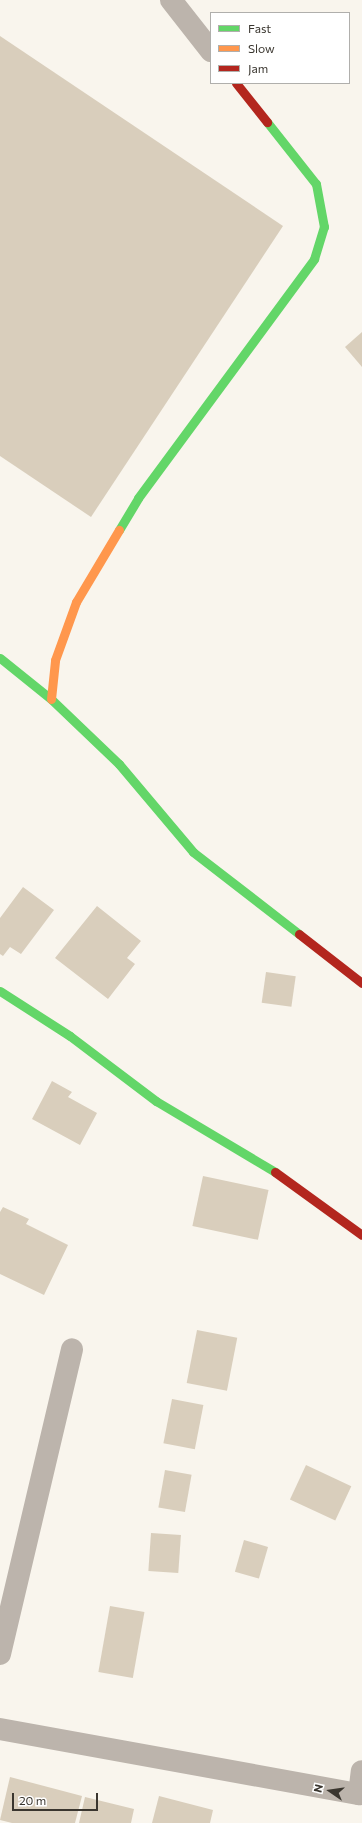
<!DOCTYPE html>
<style>
body{margin:0}
#map{position:relative;width:362px;height:1823px;overflow:hidden;background:#f9f5ed;font-family:Commissioner,sans-serif}
div>[style]{position:absolute}
[style*='--x']{left:calc(var(--x)*1px);top:calc(var(--y)*1px);width:calc(var(--w)*1px);rotate:calc(var(--a)*1deg)}
.building>*{inset:0;background:#d9cebc;transform-origin:0 0}
.street>*{height:22px;margin:-11px;padding:0 11px;transform-origin:11px;border-radius:11px;background:#bcb4ac}
.fast>*{height:9px;margin:-4.5px;padding:0 4.5px;transform-origin:4.5px;border-radius:4.5px;background:#63d668}
.slow>*{height:9px;margin:-4.5px;padding:0 4.5px;transform-origin:4.5px;border-radius:4.5px;background:#ff974d}
.jam>*{height:9px;margin:-4.5px;padding:0 4.5px;transform-origin:4.5px;border-radius:4.5px;background:#b3261e}
span{translate:-50% -50%;white-space:nowrap;text-align:center;line-height:1.15;-webkit-text-stroke:3px #fff;paint-order:stroke}
.legend{position:absolute;left:210px;top:12px;width:140px;height:72px;box-sizing:border-box;background:#fff;border:1px solid #b0afac;margin:0;padding:5px 7px;list-style:none;font-size:12px;color:#3a362f}
.legend li{display:flex;align-items:center;gap:8px;height:20px}
.legend b{width:20px;border:1px solid #b0afac}
.north{position:absolute;left:310px;top:1771px;width:40px;height:40px;-webkit-text-stroke:3px #fff;paint-order:stroke;rotate:283deg;font-size:11px;font-weight:700;line-height:16px;text-align:center;color:#3a362f}
.north::after{content:'';display:block;margin:auto;width:14px;height:18px;background:#3a362f;clip-path:polygon(50% 0,100% 100%,50% 72%,0 100%)}
.scale{position:absolute;left:12px;top:1793px;width:86px;height:18px;box-sizing:border-box;border:2px solid #3a362f;border-top:0;padding-left:5px;font-size:12px;line-height:14px;white-space:nowrap;color:#3a362f;-webkit-text-stroke:3px #fff;paint-order:stroke}
</style>
<div id="map">
<div class="building">
<div style="clip-path:polygon(0 36px,283px 226px,91px 517px,0 456px)"></div>
<div style="clip-path:polygon(362px 332px,362px 367px,345px 347px)"></div>
<div style="clip-path:polygon(23px 887px,54px 910px,21px 954px,10px 947px,3px 956px,0 954px,0 918px)"></div>
<div style="clip-path:polygon(97px 906px,141px 941px,127px 958px,135px 964px,108px 999px,55px 958px)"></div>
<div style="left:266px;top:972px;width:30px;height:31px;rotate:8deg"></div>
<div style="clip-path:polygon(52px 1081px,72px 1092px,68px 1097px,97px 1113px,80px 1145px,32px 1119px)"></div>
<div style="left:203px;top:1176px;width:67px;height:51px;rotate:12deg"></div>
<div style="clip-path:polygon(3px 1207px,29px 1219px,26px 1224px,68px 1245px,44px 1295px,0 1274px,0 1212px)"></div>
<div style="left:197px;top:1330px;width:41px;height:54px;rotate:11deg"></div>
<div style="left:172px;top:1399px;width:32px;height:45px;rotate:11deg"></div>
<div style="left:306px;top:1465px;width:50px;height:38px;rotate:25deg"></div>
<div style="left:165px;top:1470px;width:27px;height:38px;rotate:10deg"></div>
<div style="left:151px;top:1533px;width:30px;height:38px;rotate:4deg"></div>
<div style="left:244px;top:1540px;width:25px;height:33px;rotate:16deg"></div>
<div style="left:110px;top:1606px;width:35px;height:67px;rotate:10deg"></div>
<div style="clip-path:polygon(10px 1777px,82px 1796px,75px 1823px,12px 1823px,0 1820px)"></div>
<div style="clip-path:polygon(159px 1796px,213px 1810px,210px 1823px,152px 1823px)"></div>
<div style="clip-path:polygon(85px 1797px,134px 1809px,131px 1823px,79px 1823px)"></div>
</div>
<div class="street">
<div style="--x:171;--y:0;--w:65;--a:51.9"></div>
<div style="--x:0;--y:1654;--w:313;--a:-76.7"></div>
<div style="--x:0;--y:1729;--w:365;--a:10.3"></div>
<div style="--x:359;--y:1794;--w:23;--a:-83"></div>
</div>
<div class="fast">
<div style="--x:119;--y:530;--w:37;--a:-59"></div>
<div style="--x:138;--y:498;--w:297;--a:-53.6"></div>
<div style="--x:314;--y:259;--w:34;--a:-73"></div>
<div style="--x:324;--y:227;--w:44;--a:-100.5"></div>
<div style="--x:316;--y:184;--w:79;--a:-128.3"></div>
<div style="--x:0;--y:658;--w:65;--a:38.8"></div>
<div style="--x:51;--y:699;--w:94;--a:43.7"></div>
<div style="--x:119;--y:764;--w:115;--a:49.9"></div>
<div style="--x:193;--y:852;--w:134;--a:37.7"></div>
<div style="--x:0;--y:991;--w:83;--a:32.7"></div>
<div style="--x:70;--y:1036;--w:108;--a:37.1"></div>
<div style="--x:156;--y:1101;--w:139;--a:30.8"></div>
</div>
<div class="slow">
<div style="--x:51;--y:699;--w:39;--a:-84"></div>
<div style="--x:55;--y:660;--w:62;--a:-70.1"></div>
<div style="--x:76;--y:602;--w:84;--a:-59.2"></div>
</div>
<div class="jam">
<div style="--x:236;--y:83;--w:50;--a:51.5"></div>
<div style="--x:299;--y:934;--w:80;--a:37.9"></div>
<div style="--x:275;--y:1172;--w:107;--a:35.9"></div>
</div>
<ul class="legend">
<li><b style="height:5px;background:#63d668"></b>Fast</li>
<li><b style="height:5px;background:#ff974d"></b>Slow</li>
<li><b style="height:5px;background:#b3261e"></b>Jam</li>
</ul>
<div class="north">N</div>
<div class="scale">20 m</div>
</div>
